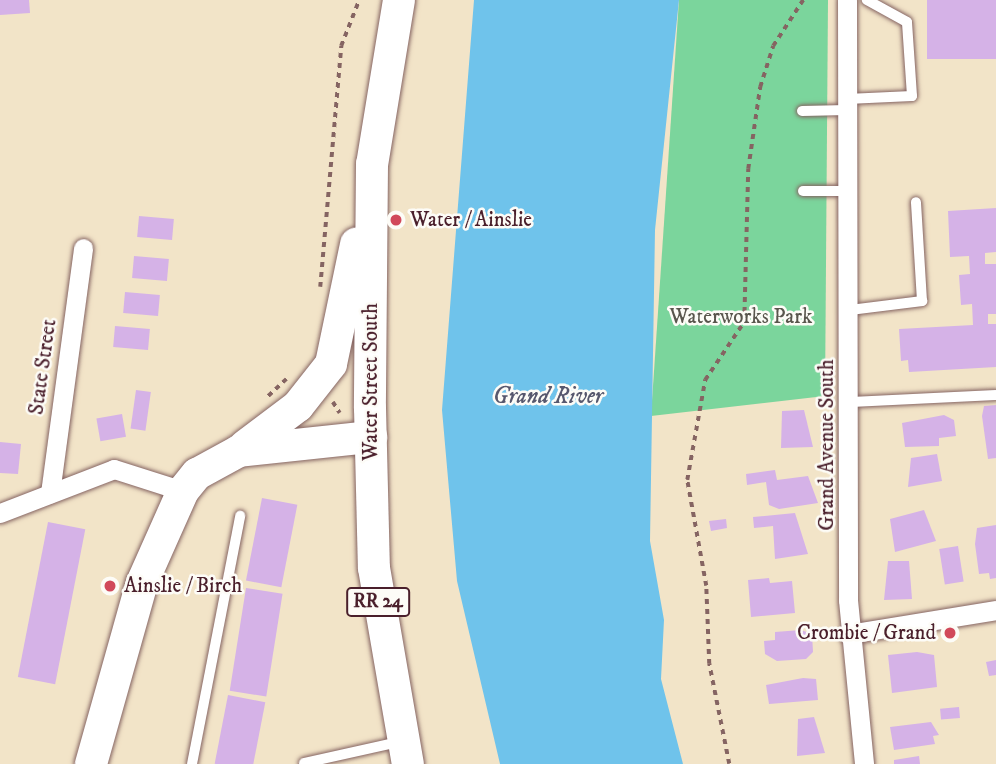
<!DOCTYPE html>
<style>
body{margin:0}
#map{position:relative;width:996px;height:764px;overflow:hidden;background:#f2e4c8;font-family:"IM FELL DW Pica",serif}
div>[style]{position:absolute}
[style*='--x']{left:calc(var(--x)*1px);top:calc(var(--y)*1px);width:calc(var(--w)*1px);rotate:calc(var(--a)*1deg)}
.green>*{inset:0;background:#7bd59c}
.water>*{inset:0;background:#6fc3eb}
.building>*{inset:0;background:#d5b2e7;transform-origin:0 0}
.path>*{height:3.5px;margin-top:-1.75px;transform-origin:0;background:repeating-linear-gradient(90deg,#856462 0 5px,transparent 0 10px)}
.roads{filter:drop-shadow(0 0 2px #856462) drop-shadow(0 0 2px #856462)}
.lane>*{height:10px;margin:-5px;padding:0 5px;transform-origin:5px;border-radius:5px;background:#fff}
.street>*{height:19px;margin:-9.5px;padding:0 9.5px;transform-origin:9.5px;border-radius:9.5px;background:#fff}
.primary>*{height:32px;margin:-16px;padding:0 16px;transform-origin:16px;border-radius:16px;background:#fff}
.dots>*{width:19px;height:19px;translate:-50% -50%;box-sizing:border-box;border:4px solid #fdfcf7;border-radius:50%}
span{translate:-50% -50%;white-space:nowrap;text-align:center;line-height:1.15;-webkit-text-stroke:5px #fdfcf7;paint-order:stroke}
.shield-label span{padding:2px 5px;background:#fdfcf7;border:2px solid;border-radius:5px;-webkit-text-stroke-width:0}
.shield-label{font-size:19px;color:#4a1f2b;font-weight:700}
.poi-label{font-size:21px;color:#4a1f2b}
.left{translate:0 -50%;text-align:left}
.right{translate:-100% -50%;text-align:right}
.park-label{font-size:21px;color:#59564d}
.street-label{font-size:21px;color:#4a1f2b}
.water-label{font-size:23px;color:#57586e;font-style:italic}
</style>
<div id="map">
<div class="green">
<div style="clip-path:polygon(679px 0,828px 0,825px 396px,651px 416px)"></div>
</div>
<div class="water">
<div style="clip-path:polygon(474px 0,679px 0,655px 230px,650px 541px,664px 620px,661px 679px,683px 764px,500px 764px,457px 581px,442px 410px)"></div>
</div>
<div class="building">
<div style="clip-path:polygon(0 0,29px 0,30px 13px,0 15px)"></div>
<div style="left:927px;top:0;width:69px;height:59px"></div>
<div style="clip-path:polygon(996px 208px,996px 252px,985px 253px,985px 264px,996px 264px,996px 314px,988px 314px,988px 324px,996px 324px,996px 367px,909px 372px,908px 360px,901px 361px,899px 329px,973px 325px,972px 304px,961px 305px,959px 275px,970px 274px,969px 256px,950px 257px,948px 211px)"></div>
<div style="left:139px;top:216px;width:35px;height:21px;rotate:5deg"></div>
<div style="left:134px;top:256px;width:35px;height:22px;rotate:5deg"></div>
<div style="left:125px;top:292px;width:35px;height:21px;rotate:5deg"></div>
<div style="left:115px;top:326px;width:35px;height:21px;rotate:5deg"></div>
<div style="left:136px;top:390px;width:15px;height:39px;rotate:8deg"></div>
<div style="clip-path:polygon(996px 405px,996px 458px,988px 459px,982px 416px,984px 406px)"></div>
<div style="clip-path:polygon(804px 410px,813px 447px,781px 448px,782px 411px)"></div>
<div style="left:122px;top:414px;width:23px;height:26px;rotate:80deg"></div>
<div style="clip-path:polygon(944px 415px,954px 420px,956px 436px,939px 438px,939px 446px,905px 447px,902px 423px)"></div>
<div style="clip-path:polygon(0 442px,21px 444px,18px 474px,0 473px)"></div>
<div style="clip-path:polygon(937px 454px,942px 481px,908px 487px,911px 458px)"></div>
<div style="clip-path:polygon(775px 470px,777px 480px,808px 476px,818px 503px,779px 509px,769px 505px,766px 482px,747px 485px,746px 474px)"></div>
<div style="left:262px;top:498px;width:36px;height:84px;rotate:11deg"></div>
<div style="clip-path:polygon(924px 510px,936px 541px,895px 552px,890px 519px)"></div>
<div style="clip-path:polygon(795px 513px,808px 554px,775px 559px,773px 526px,754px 528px,753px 517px)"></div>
<div style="clip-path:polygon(726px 519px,727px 528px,711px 531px,709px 521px)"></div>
<div style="left:48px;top:522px;width:38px;height:158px;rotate:11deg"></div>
<div style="clip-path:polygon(996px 525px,996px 578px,990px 579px,989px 573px,979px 574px,975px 544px,977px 528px)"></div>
<div style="left:958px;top:546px;width:36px;height:19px;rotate:81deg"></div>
<div style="clip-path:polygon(888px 561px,909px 561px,912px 599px,884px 600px)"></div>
<div style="clip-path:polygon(769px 578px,770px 583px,792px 581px,795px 613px,751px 617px,748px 580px)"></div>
<div style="left:246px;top:588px;width:37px;height:104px;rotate:9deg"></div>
<div style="clip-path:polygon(801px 630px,812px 634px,813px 652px,806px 659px,777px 661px,765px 654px,764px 641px,775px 640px,775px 632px)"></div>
<div style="clip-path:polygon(917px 652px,934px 655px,937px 687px,892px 693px,888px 655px)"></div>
<div style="clip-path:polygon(996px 660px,996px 675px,989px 676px,986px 662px)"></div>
<div style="clip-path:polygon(803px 678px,816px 679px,818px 700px,769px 704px,766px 685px)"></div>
<div style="left:228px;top:695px;width:38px;height:70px;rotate:11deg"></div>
<div style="left:959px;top:707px;width:11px;height:19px;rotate:85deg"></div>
<div style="clip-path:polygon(814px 717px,825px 753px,797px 756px,798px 719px)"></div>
<div style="clip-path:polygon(931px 722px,939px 735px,933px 736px,935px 744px,894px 750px,890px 727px)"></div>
<div style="clip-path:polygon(919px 756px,920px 764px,894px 764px,894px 760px)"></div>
</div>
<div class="path">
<div style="--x:320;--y:287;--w:242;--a:-85"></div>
<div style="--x:341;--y:46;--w:49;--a:-68.6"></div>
<div style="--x:268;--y:396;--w:25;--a:-43"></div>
<div style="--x:333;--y:402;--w:13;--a:58"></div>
<div style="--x:729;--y:764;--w:102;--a:-101.3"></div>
<div style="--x:709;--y:664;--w:78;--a:-92.2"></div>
<div style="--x:706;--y:586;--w:108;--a:-100.2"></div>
<div style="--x:687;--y:480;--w:102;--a:-79.8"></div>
<div style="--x:705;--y:380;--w:70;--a:-56.1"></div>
<div style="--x:744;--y:322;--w:153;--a:-88.5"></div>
<div style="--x:748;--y:169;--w:83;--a:-81.7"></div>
<div style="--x:760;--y:87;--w:43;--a:-72.4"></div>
<div style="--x:773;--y:46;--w:55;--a:-56.9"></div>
</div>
<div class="roads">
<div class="lane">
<div style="--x:847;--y:99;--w:65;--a:-2.6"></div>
<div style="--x:912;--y:96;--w:74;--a:-93.9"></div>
<div style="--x:907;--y:22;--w:46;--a:-151.2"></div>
<div style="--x:802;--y:111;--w:45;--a:-1.3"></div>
<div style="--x:803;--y:191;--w:45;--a:0"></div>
<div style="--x:850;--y:310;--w:73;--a:-7.1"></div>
<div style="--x:922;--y:301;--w:99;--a:-93.5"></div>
<div style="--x:851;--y:402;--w:145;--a:-2.8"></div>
<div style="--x:304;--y:763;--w:97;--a:-12.5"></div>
<div style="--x:192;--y:764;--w:253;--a:-79"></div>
</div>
<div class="street">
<div style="--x:847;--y:0;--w:600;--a:89.9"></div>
<div style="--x:848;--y:600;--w:165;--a:84.4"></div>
<div style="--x:50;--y:493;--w:247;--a:-82.3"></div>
<div style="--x:0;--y:513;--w:122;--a:-21.1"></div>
<div style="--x:114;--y:469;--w:72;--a:17.7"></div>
<div style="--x:848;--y:634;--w:150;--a:-9.2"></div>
</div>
<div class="primary">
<div style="--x:399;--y:0;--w:166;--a:99.3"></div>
<div style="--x:372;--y:164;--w:244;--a:90.5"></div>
<div style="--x:370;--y:408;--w:160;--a:88.6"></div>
<div style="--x:374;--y:568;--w:199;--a:80.2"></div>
<div style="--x:245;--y:446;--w:66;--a:-37"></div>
<div style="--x:298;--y:406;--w:53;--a:-51.8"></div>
<div style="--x:331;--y:364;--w:123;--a:-78.2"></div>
<div style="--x:91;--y:764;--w:188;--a:-74.3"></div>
<div style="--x:142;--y:583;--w:101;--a:-66"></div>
<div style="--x:183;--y:491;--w:22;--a:-51"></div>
<div style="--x:197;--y:474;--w:48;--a:-28.7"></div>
<div style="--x:239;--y:451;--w:133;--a:-6.1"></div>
</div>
</div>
<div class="dots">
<div style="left:396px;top:220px;background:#d1495b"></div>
<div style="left:110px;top:586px;background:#d1495b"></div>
<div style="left:950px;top:633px;background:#d1495b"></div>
</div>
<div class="shield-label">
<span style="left:378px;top:602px">RR 24</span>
</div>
<div class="poi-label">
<span class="left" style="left:410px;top:220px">Water / Ainslie</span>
<span class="left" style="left:124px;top:586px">Ainslie / Birch</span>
<span class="right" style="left:936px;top:633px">Crombie / Grand</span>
</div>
<div class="park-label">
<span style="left:741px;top:317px">Waterworks Park</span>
</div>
<div class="street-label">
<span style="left:43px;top:367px;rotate:-82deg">State Street</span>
<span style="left:371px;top:382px;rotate:-90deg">Water Street South</span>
<span style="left:827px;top:445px;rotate:-90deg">Grand Avenue South</span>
</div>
<div class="water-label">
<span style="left:548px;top:397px">Grand River</span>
</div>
</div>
